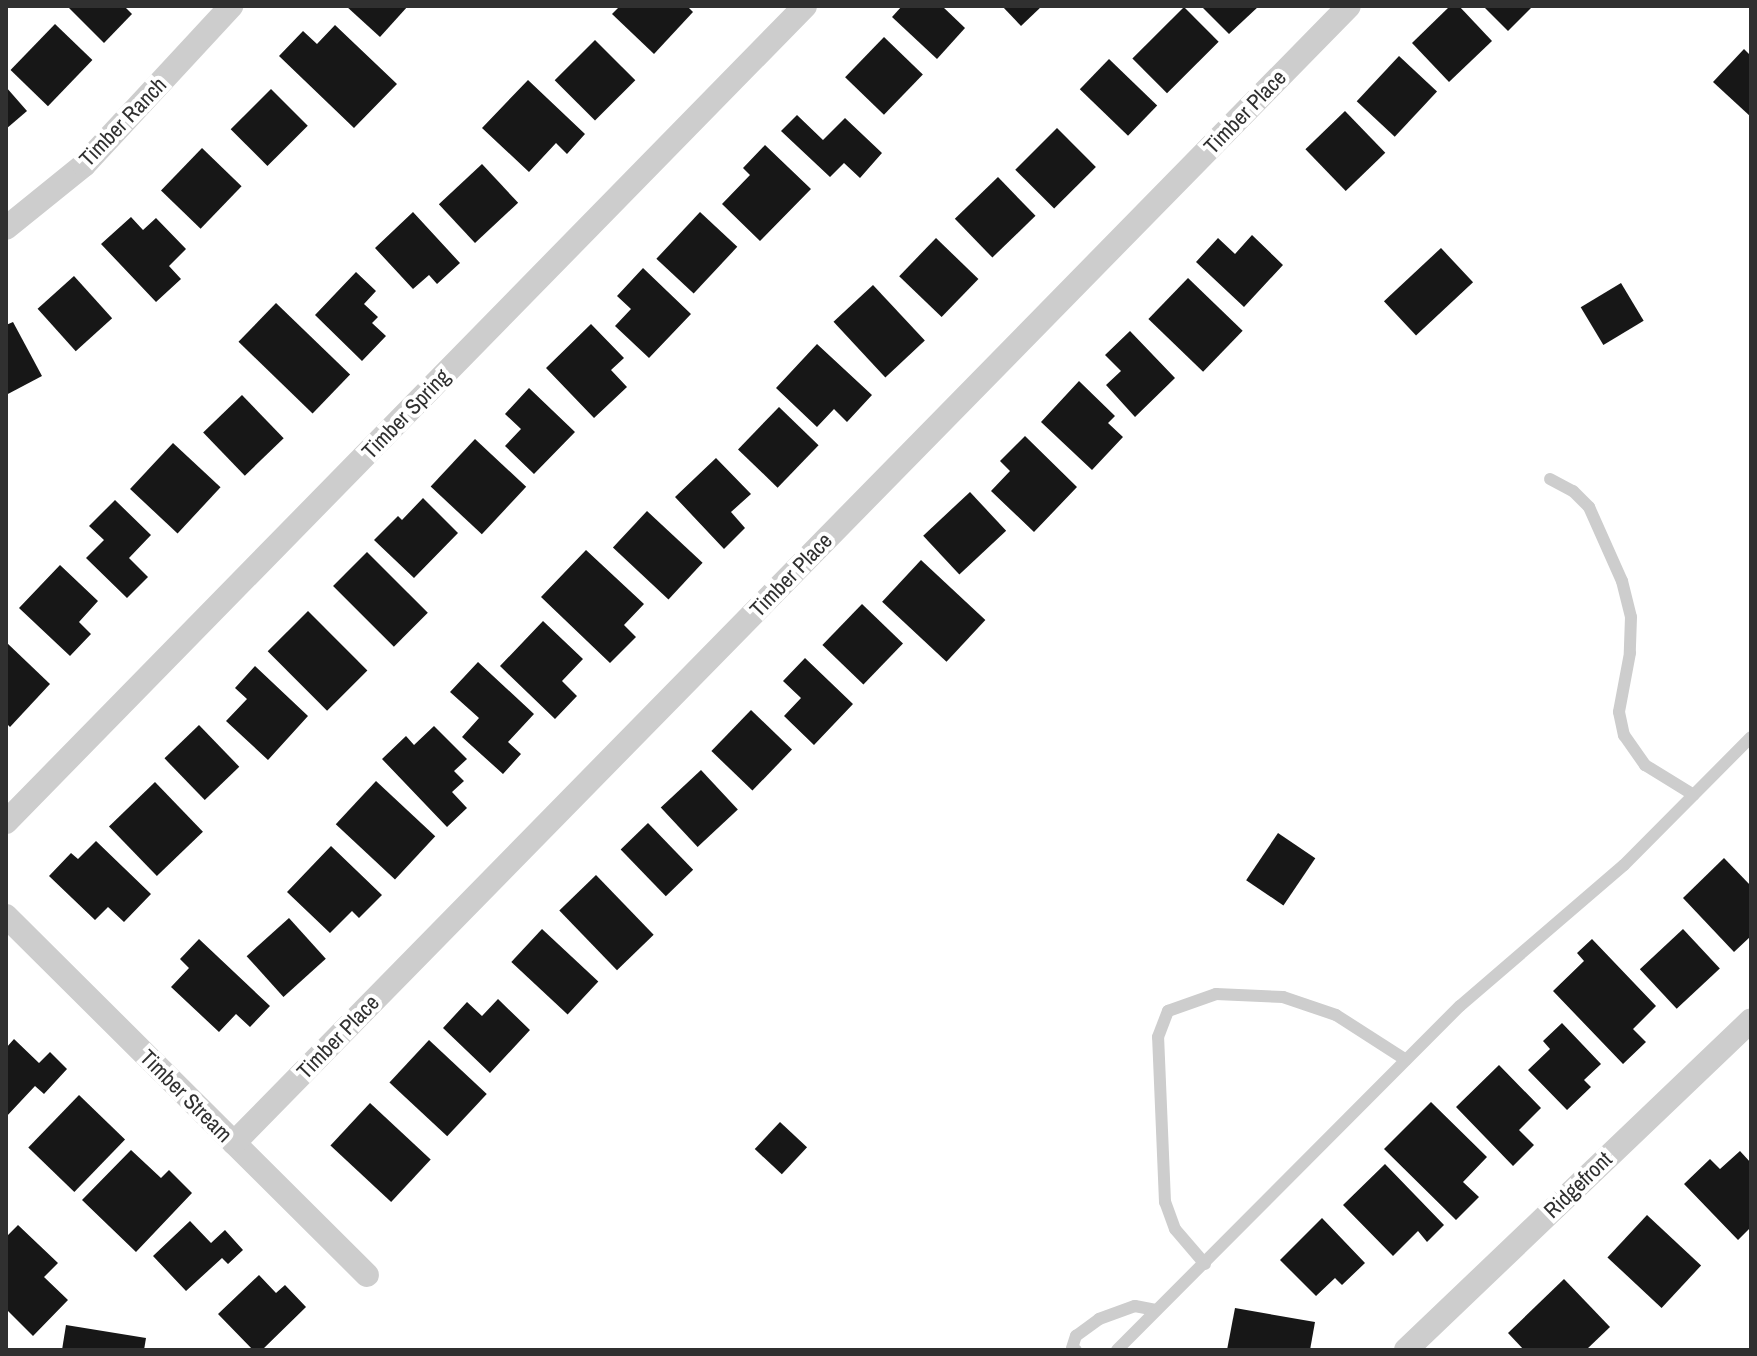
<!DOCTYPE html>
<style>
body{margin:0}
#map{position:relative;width:1757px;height:1356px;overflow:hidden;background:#fff;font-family:"Archivo Narrow",sans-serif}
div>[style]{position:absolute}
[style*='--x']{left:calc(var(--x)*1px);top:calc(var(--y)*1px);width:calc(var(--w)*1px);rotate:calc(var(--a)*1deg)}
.building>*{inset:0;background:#171717;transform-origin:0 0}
.lane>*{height:12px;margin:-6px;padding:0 6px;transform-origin:6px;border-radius:6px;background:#cdcdcd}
.street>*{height:24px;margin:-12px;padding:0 12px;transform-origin:12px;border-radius:12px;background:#cdcdcd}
span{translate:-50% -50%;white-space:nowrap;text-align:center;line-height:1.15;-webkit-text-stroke:8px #fff;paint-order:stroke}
.street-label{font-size:22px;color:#303030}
.frame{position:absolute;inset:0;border:8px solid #303030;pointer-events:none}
</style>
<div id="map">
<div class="building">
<div style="clip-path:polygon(67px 6px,124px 6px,132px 14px,104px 43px)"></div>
<div style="clip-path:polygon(346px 6px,408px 6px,380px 37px)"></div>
<div style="clip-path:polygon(620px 6px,687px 6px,693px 12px,654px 54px,612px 14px)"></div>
<div style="clip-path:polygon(902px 6px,942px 6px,965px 28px,937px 59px,892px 17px)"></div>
<div style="clip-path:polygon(1002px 6px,1042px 6px,1021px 26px)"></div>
<div style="clip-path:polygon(1201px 6px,1259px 6px,1229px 34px)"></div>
<div style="clip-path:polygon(1450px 6px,1459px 6px,1492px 41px,1449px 82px,1412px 43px)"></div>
<div style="clip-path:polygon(1483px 6px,1533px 6px,1508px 31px)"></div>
<div style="left:1184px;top:7px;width:49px;height:73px;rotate:45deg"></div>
<div style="left:55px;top:24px;width:52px;height:64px;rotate:44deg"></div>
<div style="clip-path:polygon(335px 25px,397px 84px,354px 128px,279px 56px,303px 31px,317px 44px)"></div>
<div style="left:884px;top:37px;width:54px;height:56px;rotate:44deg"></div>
<div style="left:595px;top:40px;width:57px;height:57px;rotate:45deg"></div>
<div style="clip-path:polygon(1744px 49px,1751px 56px,1751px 117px,1713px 82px)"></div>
<div style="left:1399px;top:56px;width:52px;height:62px;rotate:43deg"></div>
<div style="left:1109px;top:59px;width:67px;height:42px;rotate:44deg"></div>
<div style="clip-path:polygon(528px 80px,585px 134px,567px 154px,556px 143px,529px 172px,482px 128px)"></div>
<div style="clip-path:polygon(6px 87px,27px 111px,6px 129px)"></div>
<div style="left:271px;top:89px;width:52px;height:57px;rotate:45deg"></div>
<div style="left:1345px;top:111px;width:58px;height:55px;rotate:46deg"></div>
<div style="clip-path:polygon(797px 115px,823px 140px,845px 118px,882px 153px,860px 178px,844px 163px,830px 177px,781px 131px)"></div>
<div style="left:1057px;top:128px;width:55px;height:59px;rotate:45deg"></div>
<div style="clip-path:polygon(765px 145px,811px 189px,760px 241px,722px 204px,750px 175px,743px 168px)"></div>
<div style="left:202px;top:148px;width:55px;height:59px;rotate:44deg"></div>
<div style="left:482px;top:164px;width:53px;height:59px;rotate:47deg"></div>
<div style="left:998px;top:177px;width:54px;height:60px;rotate:46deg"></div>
<div style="clip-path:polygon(413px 212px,460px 263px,437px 284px,429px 275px,413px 289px,375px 248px)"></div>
<div style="left:700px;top:212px;width:51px;height:64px;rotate:43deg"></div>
<div style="clip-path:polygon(131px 217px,143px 230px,156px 218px,186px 249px,169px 266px,181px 279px,156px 302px,101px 244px)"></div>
<div style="clip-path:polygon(1252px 235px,1283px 265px,1244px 307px,1196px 262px,1218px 238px,1235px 254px)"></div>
<div style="left:936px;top:238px;width:59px;height:53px;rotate:44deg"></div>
<div style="left:1441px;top:248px;width:47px;height:78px;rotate:47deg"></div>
<div style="clip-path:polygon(643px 268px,691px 314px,649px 358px,615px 326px,631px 309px,617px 296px)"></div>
<div style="clip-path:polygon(356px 272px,376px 291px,364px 304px,378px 317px,372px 323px,386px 336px,362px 361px,315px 315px)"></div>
<div style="left:74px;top:276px;width:57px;height:49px;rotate:48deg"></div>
<div style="left:1188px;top:278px;width:76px;height:57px;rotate:44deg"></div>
<div style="left:1621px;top:283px;width:44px;height:47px;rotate:59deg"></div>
<div style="left:873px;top:285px;width:76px;height:54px;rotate:47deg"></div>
<div style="left:276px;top:303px;width:103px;height:54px;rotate:44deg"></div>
<div style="clip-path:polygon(13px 322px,42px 376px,6px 395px,6px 325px)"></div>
<div style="clip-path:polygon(591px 324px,624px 358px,611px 370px,627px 387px,594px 418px,546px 368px)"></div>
<div style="clip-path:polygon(1130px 331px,1175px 378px,1135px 417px,1106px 385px,1121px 371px,1105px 355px)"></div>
<div style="clip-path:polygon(817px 344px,872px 395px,847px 422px,834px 409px,817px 427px,776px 388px)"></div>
<div style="clip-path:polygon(1079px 381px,1115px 416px,1108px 423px,1123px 437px,1092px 470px,1041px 422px)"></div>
<div style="clip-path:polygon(529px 388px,575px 432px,534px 474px,505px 446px,521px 429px,505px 414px)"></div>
<div style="left:242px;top:395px;width:60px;height:54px;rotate:46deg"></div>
<div style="left:779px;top:407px;width:55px;height:59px;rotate:44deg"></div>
<div style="clip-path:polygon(1025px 436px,1077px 487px,1034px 532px,991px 491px,1010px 471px,1000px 461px)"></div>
<div style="left:475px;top:439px;width:70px;height:65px;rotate:43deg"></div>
<div style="left:173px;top:443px;width:65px;height:63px;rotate:43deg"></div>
<div style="clip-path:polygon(716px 458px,751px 494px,731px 512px,745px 528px,724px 549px,675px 497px)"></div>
<div style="left:970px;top:492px;width:53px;height:64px;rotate:47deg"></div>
<div style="clip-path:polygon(423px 498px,458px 533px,414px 578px,374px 540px,398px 516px,402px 520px)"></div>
<div style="clip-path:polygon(115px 500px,151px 535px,129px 558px,148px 577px,127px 598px,86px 558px,104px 540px,89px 526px)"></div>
<div style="left:647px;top:511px;width:76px;height:50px;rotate:43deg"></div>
<div style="clip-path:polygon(586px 550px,644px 604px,624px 625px,636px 637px,610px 663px,541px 597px)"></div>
<div style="left:367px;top:552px;width:86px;height:48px;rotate:45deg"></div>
<div style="left:921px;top:560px;width:88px;height:57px;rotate:43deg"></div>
<div style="clip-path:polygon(60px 565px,98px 601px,79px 622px,91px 634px,70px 656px,19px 608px)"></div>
<div style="left:862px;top:604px;width:57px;height:57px;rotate:44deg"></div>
<div style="left:308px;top:611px;width:84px;height:57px;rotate:45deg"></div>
<div style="clip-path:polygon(543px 621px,583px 659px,562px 681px,577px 696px,555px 719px,500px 666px)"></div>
<div style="clip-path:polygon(6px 642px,50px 684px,10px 727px,6px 723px)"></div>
<div style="clip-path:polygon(805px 658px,853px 704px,814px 745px,784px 716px,801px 698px,783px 681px)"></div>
<div style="clip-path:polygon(478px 662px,534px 714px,508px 742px,521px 754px,503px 774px,462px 737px,479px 718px,450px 692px)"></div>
<div style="clip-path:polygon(255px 666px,308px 716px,268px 760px,226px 721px,247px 699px,235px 688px)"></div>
<div style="left:751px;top:710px;width:57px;height:57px;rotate:44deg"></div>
<div style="left:199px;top:725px;width:58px;height:48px;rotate:46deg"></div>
<div style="clip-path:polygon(434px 726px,467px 759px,454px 771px,464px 781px,452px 792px,467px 808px,447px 827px,382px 759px,406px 736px,414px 745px)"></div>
<div style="left:701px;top:770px;width:54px;height:55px;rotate:47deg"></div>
<div style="left:376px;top:781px;width:81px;height:59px;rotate:43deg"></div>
<div style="left:155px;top:782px;width:69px;height:64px;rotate:46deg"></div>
<div style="left:648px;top:823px;width:65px;height:38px;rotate:46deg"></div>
<div style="left:1278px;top:833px;width:45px;height:57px;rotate:34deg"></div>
<div style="clip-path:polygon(96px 841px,151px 894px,124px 922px,108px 907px,95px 920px,49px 876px,71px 853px,78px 859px)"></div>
<div style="clip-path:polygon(331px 846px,382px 895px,359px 918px,352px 911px,330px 933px,287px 892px)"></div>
<div style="clip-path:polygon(1724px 858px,1751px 886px,1751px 936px,1734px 952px,1683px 898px)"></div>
<div style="left:596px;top:875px;width:83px;height:51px;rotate:46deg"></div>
<div style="left:289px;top:918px;width:55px;height:57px;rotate:48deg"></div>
<div style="left:542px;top:929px;width:77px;height:45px;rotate:43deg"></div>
<div style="left:1683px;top:929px;width:54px;height:59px;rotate:47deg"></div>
<div style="clip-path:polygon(199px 939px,270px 1006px,250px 1027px,236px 1014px,219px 1032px,171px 987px,189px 968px,180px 959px)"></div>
<div style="clip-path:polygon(1592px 939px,1656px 1006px,1633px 1029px,1646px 1042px,1623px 1064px,1553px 991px,1584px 961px,1577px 953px)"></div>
<div style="clip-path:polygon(498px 999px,530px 1030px,490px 1073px,443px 1028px,467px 1002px,482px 1016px)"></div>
<div style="clip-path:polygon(1562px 1023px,1601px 1064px,1584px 1080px,1591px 1087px,1567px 1110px,1528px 1070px,1550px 1049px,1543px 1041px)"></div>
<div style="clip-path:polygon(14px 1039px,39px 1063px,50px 1052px,67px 1069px,44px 1094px,35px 1086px,6px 1117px,6px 1048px)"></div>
<div style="left:429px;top:1040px;width:79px;height:58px;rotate:43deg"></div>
<div style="clip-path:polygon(1499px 1065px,1541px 1108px,1519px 1130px,1534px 1145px,1513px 1166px,1456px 1107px)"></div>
<div style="left:79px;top:1095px;width:64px;height:73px;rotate:44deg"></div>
<div style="clip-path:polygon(1431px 1102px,1487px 1157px,1463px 1182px,1479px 1197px,1456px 1220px,1384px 1149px)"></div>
<div style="left:370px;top:1103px;width:83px;height:58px;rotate:43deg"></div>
<div style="left:780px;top:1122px;width:37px;height:37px;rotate:43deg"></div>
<div style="clip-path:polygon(131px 1150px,161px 1178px,169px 1170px,192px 1193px,136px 1252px,82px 1200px)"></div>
<div style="clip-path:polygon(1740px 1151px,1751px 1163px,1751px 1227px,1738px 1240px,1684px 1184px,1710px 1159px,1720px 1169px)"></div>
<div style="clip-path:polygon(1385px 1164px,1444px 1225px,1427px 1242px,1418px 1231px,1393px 1256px,1343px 1205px)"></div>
<div style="left:1647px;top:1215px;width:74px;height:58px;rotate:43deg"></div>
<div style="clip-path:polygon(1322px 1218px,1365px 1263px,1342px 1285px,1335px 1278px,1316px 1296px,1280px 1260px)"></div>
<div style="clip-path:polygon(190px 1221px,211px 1243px,225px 1230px,243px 1250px,228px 1264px,222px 1258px,186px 1291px,153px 1256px)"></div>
<div style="clip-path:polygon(18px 1225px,58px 1263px,44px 1277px,68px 1300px,33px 1336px,6px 1309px,6px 1237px)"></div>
<div style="clip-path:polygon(259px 1275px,276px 1293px,285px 1285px,306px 1307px,262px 1350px,253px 1350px,218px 1314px)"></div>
<div style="clip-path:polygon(1564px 1279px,1610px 1327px,1586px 1350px,1524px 1350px,1508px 1333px)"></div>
<div style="clip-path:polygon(1235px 1308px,1315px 1322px,1310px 1350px,1227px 1350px)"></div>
<div style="clip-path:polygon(66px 1325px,146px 1338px,144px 1350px,62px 1350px)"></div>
</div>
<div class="lane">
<div style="--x:1550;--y:479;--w:26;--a:28"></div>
<div style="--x:1573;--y:491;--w:23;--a:45"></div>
<div style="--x:1589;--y:507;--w:81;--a:66"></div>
<div style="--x:1622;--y:581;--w:37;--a:76"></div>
<div style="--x:1631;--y:617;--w:36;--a:92"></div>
<div style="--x:1630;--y:653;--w:60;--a:100.6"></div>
<div style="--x:1619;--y:712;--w:24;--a:78"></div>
<div style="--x:1624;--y:735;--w:37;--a:55"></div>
<div style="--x:1645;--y:765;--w:57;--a:31.5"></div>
<div style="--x:1205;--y:1264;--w:46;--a:-130.6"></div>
<div style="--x:1175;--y:1229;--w:29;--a:-110"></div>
<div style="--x:1165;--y:1202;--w:165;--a:-92.4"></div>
<div style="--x:1158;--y:1037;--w:28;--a:-69"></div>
<div style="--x:1168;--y:1011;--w:51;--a:-19.5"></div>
<div style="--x:1216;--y:994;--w:67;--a:2.6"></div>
<div style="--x:1283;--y:997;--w:56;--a:18.8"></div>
<div style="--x:1336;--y:1015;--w:83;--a:32.7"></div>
<div style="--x:1076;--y:1350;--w:4;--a:-153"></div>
<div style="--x:1072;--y:1348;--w:13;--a:-72"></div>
<div style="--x:1076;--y:1336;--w:29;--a:-36"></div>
<div style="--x:1099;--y:1319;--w:38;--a:-20"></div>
<div style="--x:1135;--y:1306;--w:21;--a:11"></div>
<div style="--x:1117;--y:1350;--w:486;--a:-45.1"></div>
<div style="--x:1460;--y:1006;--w:216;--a:-40.7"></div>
<div style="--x:1624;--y:865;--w:180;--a:-45.2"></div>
</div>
<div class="street">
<div style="--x:6;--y:228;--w:100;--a:-38.9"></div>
<div style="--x:84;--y:165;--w:217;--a:-47.2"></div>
<div style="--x:6;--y:822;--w:1142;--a:-45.6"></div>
<div style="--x:6;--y:916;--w:509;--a:44.84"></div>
<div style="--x:234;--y:1143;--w:1592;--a:-45.56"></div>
<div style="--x:1406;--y:1350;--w:477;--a:-43.7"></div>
</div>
<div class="street-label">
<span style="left:1245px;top:112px;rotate:-46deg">Timber Place</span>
<span style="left:123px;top:122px;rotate:-46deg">Timber Ranch</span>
<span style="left:406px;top:414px;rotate:-46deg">Timber Spring</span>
<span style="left:791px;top:575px;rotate:-46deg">Timber Place</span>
<span style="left:338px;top:1037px;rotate:-46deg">Timber Place</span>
<span style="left:186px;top:1096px;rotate:45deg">Timber Stream</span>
<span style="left:1578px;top:1185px;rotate:-44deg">Ridgefront</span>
</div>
<div class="frame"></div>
</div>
